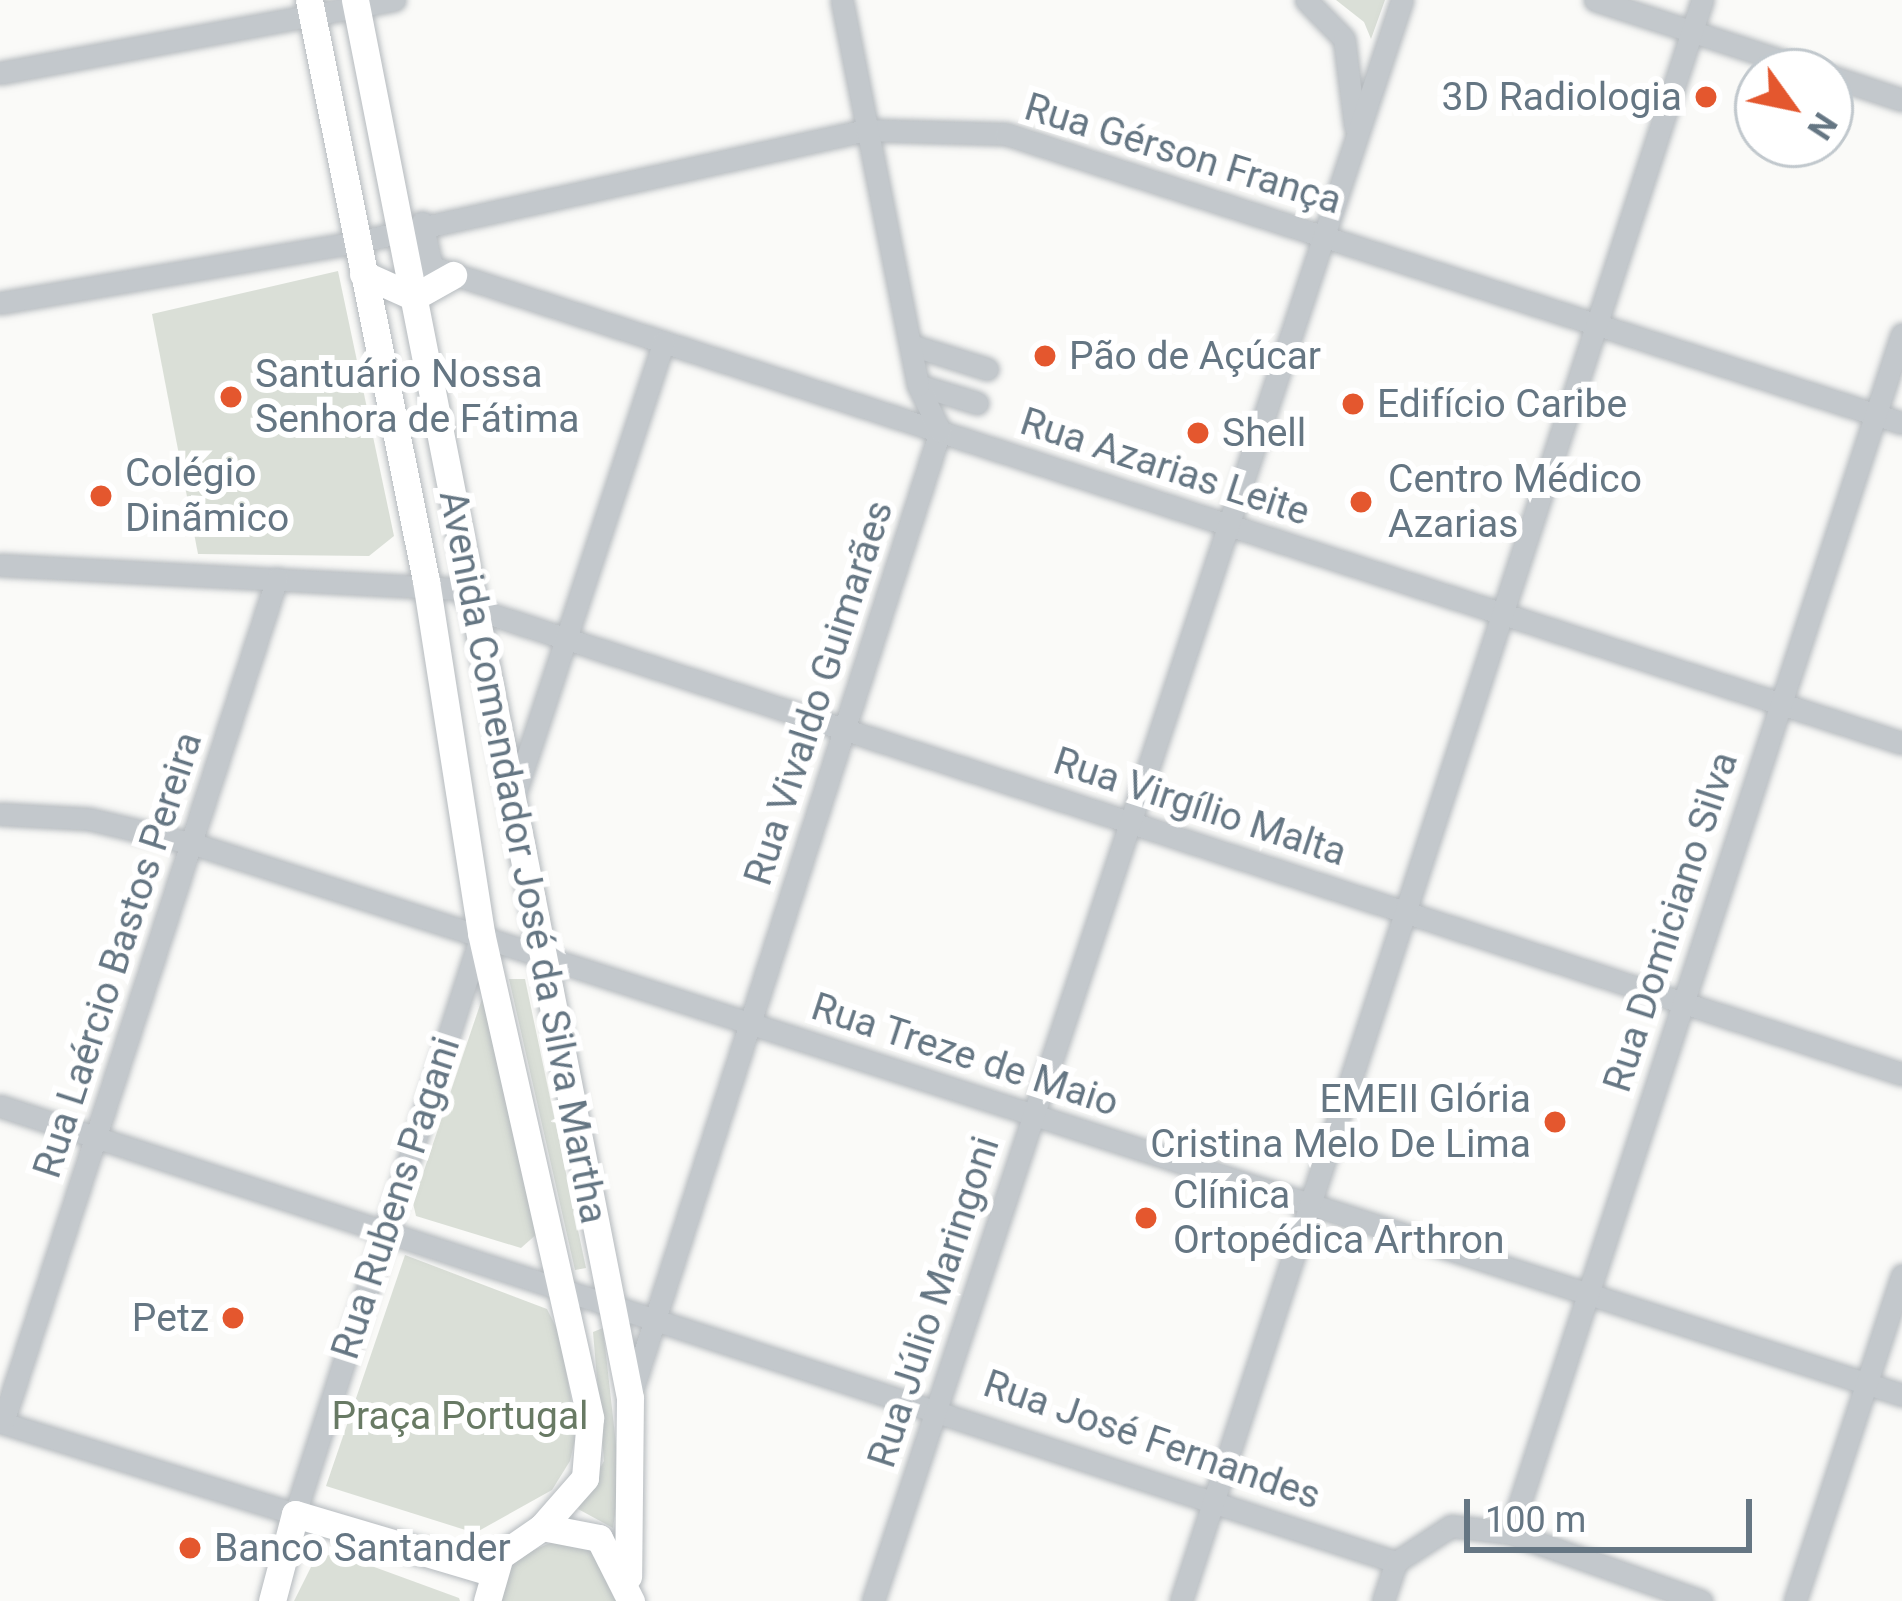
<!DOCTYPE html>
<meta charset="utf-8">
<style>
body{margin:0}
#map{position:relative;width:1902px;height:1601px;overflow:hidden;background:#fafaf8;font-family:Roboto,sans-serif}
div>[style]{position:absolute}
[style*='--x']{left:calc(var(--x)*1px);top:calc(var(--y)*1px);width:calc(var(--w)*1px);rotate:calc(var(--a)*1deg)}
.green>*{inset:0;background:#dadfd7}
.roads{filter:drop-shadow(0 0 3px #b5babe) drop-shadow(0 0 3px #b5babe)}
.minor>*{height:21px;margin:-10.5px;padding:0 10.5px;transform-origin:10.5px;border-radius:10.5px;background:#c3c8cc}
.major>*{height:27px;margin:-13.5px;padding:0 13.5px;transform-origin:13.5px;border-radius:13.5px;background:#fff}
.dots>*{width:33px;height:33px;translate:-50% -50%;box-sizing:border-box;border:6px solid #fff;border-radius:50%}
span{translate:-50% -50%;white-space:nowrap;text-align:center;line-height:1.15;-webkit-text-stroke:12px #fff;paint-order:stroke}
.poi-label{font-size:39px;color:#657683}
.right{translate:-100% -50%;text-align:right}
.left{translate:0 -50%;text-align:left}
.street-label{font-size:39px;color:#657683}
.park-label{font-size:39px;color:#687a64}
.north{position:absolute;left:1734px;top:48px;width:120px;height:120px;box-sizing:border-box;background:#fff;border:3px solid #c1c8cd;border-radius:50%;rotate:123deg;font-size:33px;font-weight:700;line-height:48px;text-align:center;color:#657683}
.north::after{content:'';display:block;margin:auto;width:42px;height:54px;background:#e4572e;clip-path:polygon(50% 0,100% 100%,50% 72%,0 100%)}
.scale{position:absolute;left:1464px;top:1499px;width:288px;height:54px;box-sizing:border-box;border:6px solid #657683;border-top:0;padding-left:15px;font-size:36px;line-height:42px;white-space:nowrap;color:#657683;-webkit-text-stroke:9px #fff;paint-order:stroke}
</style>
<div id="map">
<div class="green">
<div style="clip-path:polygon(1336px 0,1385px 0,1371px 39px,1364px 22px)"></div>
<div style="clip-path:polygon(338px 271px,394px 536px,369px 556px,198px 554px,152px 314px)"></div>
<div style="clip-path:polygon(509px 979px,525px 979px,586px 1268px,575px 1270px)"></div>
<div style="clip-path:polygon(484px 993px,539px 1232px,521px 1248px,416px 1216px,413px 1203px)"></div>
<div style="clip-path:polygon(405px 1255px,547px 1309px,559px 1333px,577px 1431px,570px 1461px,552px 1490px,475px 1533px,326px 1486px)"></div>
<div style="clip-path:polygon(603px 1328px,620px 1480px,613px 1528px,578px 1509px,604px 1461px,593px 1332px)"></div>
<div style="clip-path:polygon(564px 1537px,599px 1552px,617px 1601px,500px 1601px,513px 1559px)"></div>
<div style="clip-path:polygon(336px 1553px,459px 1598px,460px 1601px,294px 1601px,315px 1559px)"></div>
</div>
<div class="roads">
<div class="minor">
<div style="--x:1306;--y:0;--w:54;--a:45.7"></div>
<div style="--x:1344;--y:39;--w:88;--a:82.8"></div>
<div style="--x:1595;--y:0;--w:233;--a:18"></div>
<div style="--x:0;--y:73;--w:401;--a:-10.5"></div>
<div style="--x:1830;--y:76;--w:76;--a:18.4"></div>
<div style="--x:422;--y:222;--w:47;--a:77.7"></div>
<div style="--x:407;--y:259;--w:1571;--a:17.94"></div>
<div style="--x:0;--y:303;--w:362;--a:-9.7"></div>
<div style="--x:357;--y:242;--w:521;--a:-12.41"></div>
<div style="--x:866;--y:130;--w:140;--a:1.6"></div>
<div style="--x:1006;--y:134;--w:941;--a:17.88"></div>
<div style="--x:911;--y:345;--w:80;--a:17.5"></div>
<div style="--x:918;--y:385;--w:62;--a:17"></div>
<div style="--x:0;--y:565;--w:459;--a:3"></div>
<div style="--x:458;--y:589;--w:26;--a:50"></div>
<div style="--x:475;--y:609;--w:1501;--a:18.05"></div>
<div style="--x:514;--y:797;--w:479;--a:-71.8"></div>
<div style="--x:0;--y:814;--w:89;--a:3.2"></div>
<div style="--x:89;--y:819;--w:108;--a:13.4"></div>
<div style="--x:194;--y:844;--w:1795;--a:17.88"></div>
<div style="--x:0;--y:1106;--w:1469;--a:18.09"></div>
<div style="--x:630;--y:1397;--w:1015;--a:-72.21"></div>
<div style="--x:940;--y:431;--w:51;--a:-115.6"></div>
<div style="--x:918;--y:385;--w:392;--a:-101.2"></div>
<div style="--x:0;--y:1422;--w:309;--a:17.3"></div>
<div style="--x:295;--y:1514;--w:608;--a:-72.19"></div>
<div style="--x:3;--y:1422;--w:887;--a:-72.01"></div>
<div style="--x:1510;--y:1533;--w:1261;--a:-71.9"></div>
<div style="--x:873;--y:1601;--w:1686;--a:-71.72"></div>
<div style="--x:1181;--y:1601;--w:1684;--a:-71.97"></div>
<div style="--x:1383;--y:1601;--w:41;--a:-71.6"></div>
<div style="--x:1396;--y:1562;--w:66;--a:-33.2"></div>
<div style="--x:1451;--y:1526;--w:59;--a:6.8"></div>
<div style="--x:1510;--y:1533;--w:203;--a:19.6"></div>
<div style="--x:1795;--y:1601;--w:343;--a:-71.8"></div>
</div>
<div class="major">
<div style="--x:309;--y:0;--w:593;--a:78.61"></div>
<div style="--x:426;--y:581;--w:356;--a:81.1"></div>
<div style="--x:481;--y:933;--w:497;--a:77.3"></div>
<div style="--x:590;--y:1418;--w:60;--a:94.8"></div>
<div style="--x:585;--y:1478;--w:65;--a:131.3"></div>
<div style="--x:355;--y:0;--w:1425;--a:78.87"></div>
<div style="--x:630;--y:1398;--w:178;--a:90.6"></div>
<div style="--x:363;--y:274;--w:56;--a:24.3"></div>
<div style="--x:414;--y:297;--w:45;--a:-29.4"></div>
<div style="--x:272;--y:1601;--w:90;--a:-75.2"></div>
<div style="--x:295;--y:1514;--w:204;--a:16.5"></div>
<div style="--x:487;--y:1601;--w:47;--a:-73.9"></div>
<div style="--x:500;--y:1556;--w:51;--a:-34.6"></div>
<div style="--x:542;--y:1527;--w:58;--a:10.9"></div>
<div style="--x:599;--y:1538;--w:71;--a:63.1"></div>
</div>
</div>
<div class="dots">
<div style="left:1706px;top:97px;background:#e4572e"></div>
<div style="left:1045px;top:356px;background:#e4572e"></div>
<div style="left:231px;top:397px;background:#e4572e"></div>
<div style="left:1353px;top:404px;background:#e4572e"></div>
<div style="left:1198px;top:433px;background:#e4572e"></div>
<div style="left:101px;top:496px;background:#e4572e"></div>
<div style="left:1361px;top:502px;background:#e4572e"></div>
<div style="left:1555px;top:1122px;background:#e4572e"></div>
<div style="left:1146px;top:1218px;background:#e4572e"></div>
<div style="left:233px;top:1318px;background:#e4572e"></div>
<div style="left:190px;top:1548px;background:#e4572e"></div>
</div>
<div class="poi-label">
<span class="right" style="left:1682px;top:97px">3D Radiologia</span>
<span class="left" style="left:1069px;top:356px">Pão de Açúcar</span>
<span class="left" style="left:255px;top:397px">Santuário Nossa<br>Senhora de Fátima</span>
<span class="left" style="left:1377px;top:404px">Edifício Caribe</span>
<span class="left" style="left:1222px;top:433px">Shell</span>
<span class="left" style="left:125px;top:496px">Colégio<br>Dinãmico</span>
<span class="left" style="left:1388px;top:502px">Centro Médico<br>Azarias</span>
<span class="right" style="left:1531px;top:1122px">EMEII Glória<br>Cristina Melo De Lima</span>
<span class="left" style="left:1173px;top:1218px">Clínica<br>Ortopédica Arthron</span>
<span class="right" style="left:209px;top:1318px">Petz</span>
<span class="left" style="left:214px;top:1548px">Banco Santander</span>
</div>
<div class="street-label">
<span style="left:1183px;top:154px;rotate:17deg">Rua Gérson França</span>
<span style="left:1165px;top:467px;rotate:18deg">Rua Azarias Leite</span>
<span style="left:819px;top:693px;rotate:-72deg">Rua Vivaldo Guimarães</span>
<span style="left:1200px;top:807px;rotate:18deg">Rua Virgílio Malta</span>
<span style="left:523px;top:857px;rotate:79deg">Avenida Comendador José da Silva Martha</span>
<span style="left:1671px;top:922px;rotate:-72deg">Rua Domiciano Silva</span>
<span style="left:118px;top:955px;rotate:-72deg">Rua Laércio Bastos Pereira</span>
<span style="left:965px;top:1055px;rotate:18deg">Rua Treze de Maio</span>
<span style="left:396px;top:1198px;rotate:-72deg">Rua Rubens Pagani</span>
<span style="left:934px;top:1302px;rotate:-72deg">Rua Júlio Maringoni</span>
<span style="left:1152px;top:1440px;rotate:19deg">Rua José Fernandes</span>
</div>
<div class="park-label">
<span style="left:460px;top:1416px">Praça Portugal</span>
</div>
<div class="north">N</div>
<div class="scale">100 m</div>
</div>
